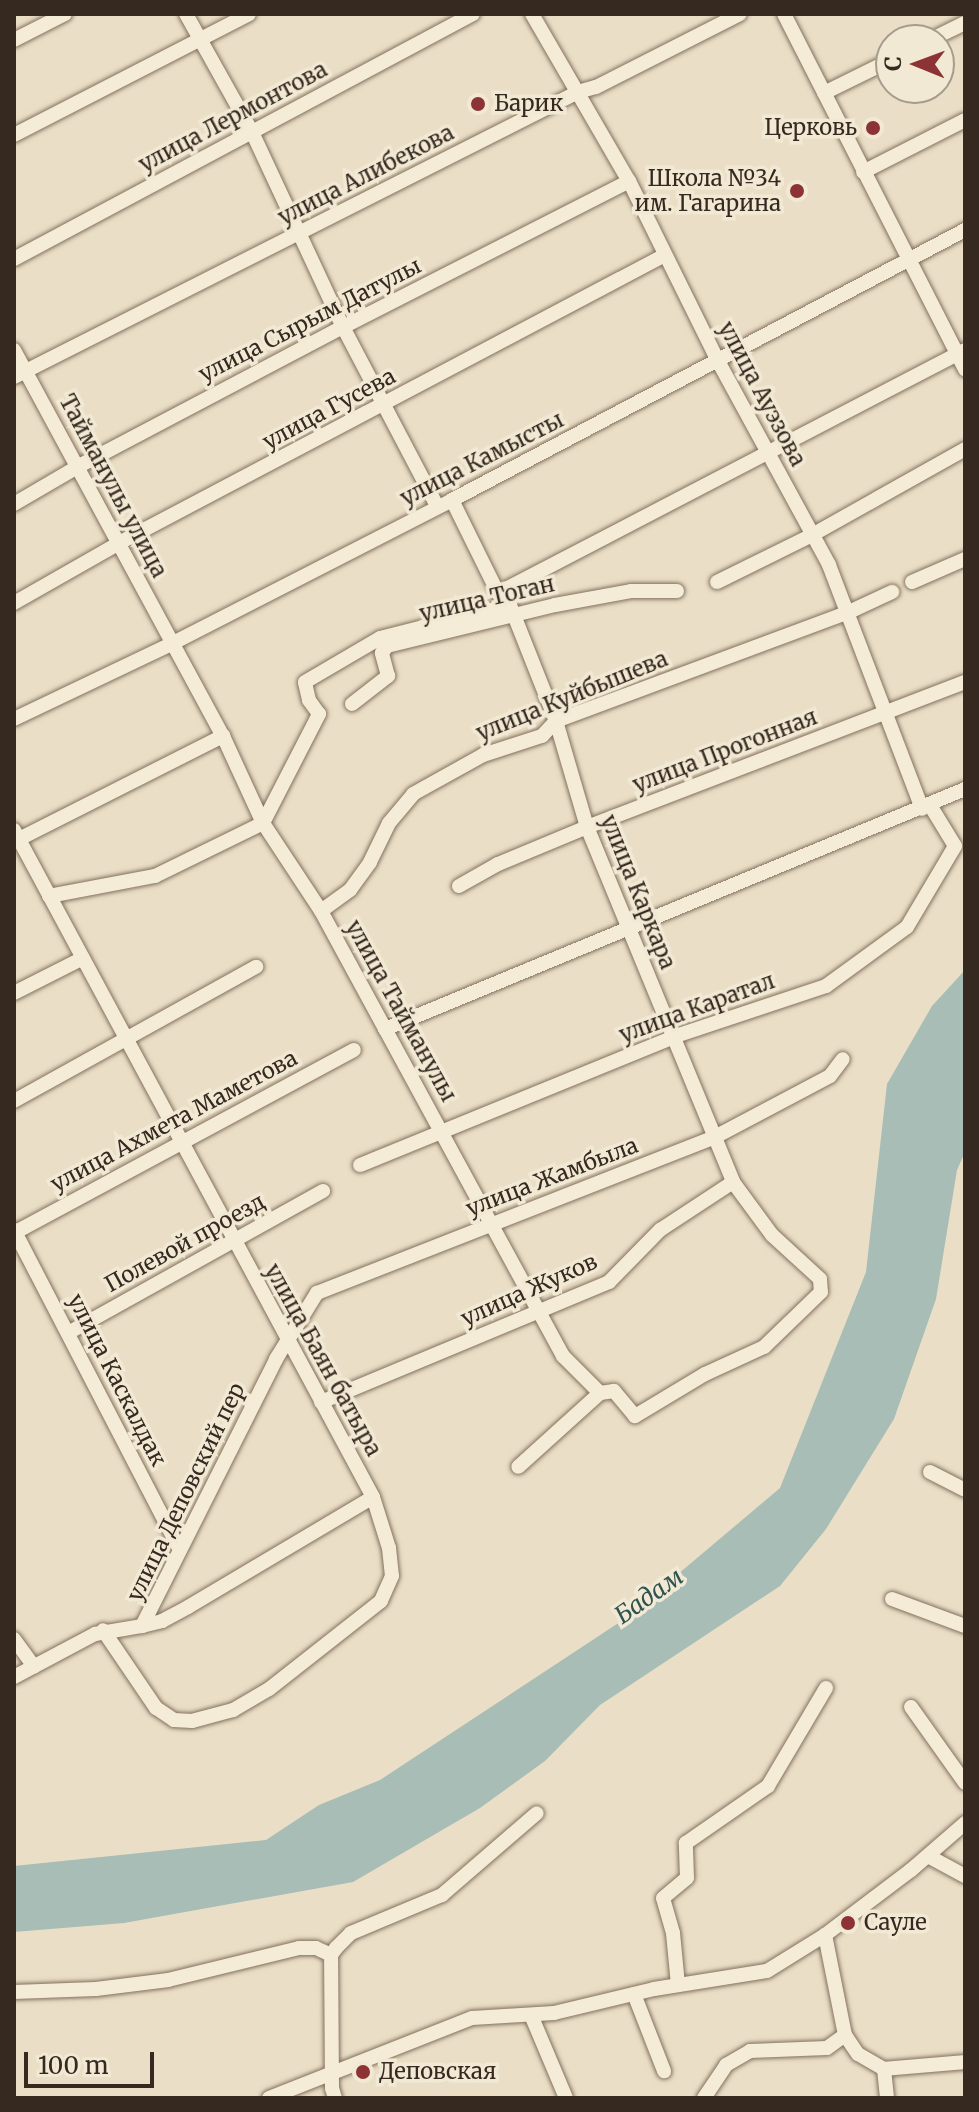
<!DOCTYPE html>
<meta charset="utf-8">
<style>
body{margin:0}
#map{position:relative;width:979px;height:2112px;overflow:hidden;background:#eadec6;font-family:Merriweather,serif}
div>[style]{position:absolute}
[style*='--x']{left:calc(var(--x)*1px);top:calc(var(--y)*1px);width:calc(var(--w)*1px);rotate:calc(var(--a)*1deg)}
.water>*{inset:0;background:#a7bdb6}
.roads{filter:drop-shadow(0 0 2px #83715d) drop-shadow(0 0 2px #83715d)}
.minor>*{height:14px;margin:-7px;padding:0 7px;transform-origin:7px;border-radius:7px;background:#f5ecd8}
.dots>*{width:22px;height:22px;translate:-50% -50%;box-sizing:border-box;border:4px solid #f2e9d4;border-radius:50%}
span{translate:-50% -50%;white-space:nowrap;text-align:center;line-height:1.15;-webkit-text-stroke:7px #f2e9d4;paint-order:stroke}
.poi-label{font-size:22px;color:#352920}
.left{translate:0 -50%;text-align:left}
.right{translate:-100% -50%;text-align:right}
.street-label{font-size:22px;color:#352920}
.water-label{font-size:24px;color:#305350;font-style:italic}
.frame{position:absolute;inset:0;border:16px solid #352920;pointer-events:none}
.north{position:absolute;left:875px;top:24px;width:80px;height:80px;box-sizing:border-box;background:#f2e9d4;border:2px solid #a69c8c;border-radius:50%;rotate:271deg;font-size:22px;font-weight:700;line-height:32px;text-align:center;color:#352920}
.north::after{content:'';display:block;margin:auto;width:28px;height:36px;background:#8c3335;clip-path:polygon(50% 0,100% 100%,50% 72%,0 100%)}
.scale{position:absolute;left:24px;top:2052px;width:130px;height:36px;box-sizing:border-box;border:4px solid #352920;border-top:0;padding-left:10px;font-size:24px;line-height:28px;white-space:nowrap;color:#352920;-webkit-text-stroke:6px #f2e9d4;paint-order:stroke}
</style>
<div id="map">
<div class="water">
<div style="clip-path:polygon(965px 970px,965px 1152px,957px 1170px,936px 1299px,894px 1419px,826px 1529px,780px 1586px,600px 1705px,545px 1761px,480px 1808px,353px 1882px,124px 1923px,14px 1932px,14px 1866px,266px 1840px,319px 1805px,380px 1780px,626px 1618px,780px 1488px,866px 1272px,887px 1084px,932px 1006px)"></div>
</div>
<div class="roads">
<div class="minor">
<div style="--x:186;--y:14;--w:135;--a:60.8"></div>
<div style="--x:252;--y:132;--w:215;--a:65"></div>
<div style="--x:343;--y:327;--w:202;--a:62.3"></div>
<div style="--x:532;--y:14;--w:193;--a:59.9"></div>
<div style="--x:629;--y:181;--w:201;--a:63.7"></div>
<div style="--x:718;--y:361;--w:232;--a:61.4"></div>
<div style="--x:829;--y:565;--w:261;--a:69.1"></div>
<div style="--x:784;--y:14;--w:399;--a:63"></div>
<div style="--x:14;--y:40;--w:57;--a:-27"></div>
<div style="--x:930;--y:40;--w:39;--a:-26"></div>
<div style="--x:824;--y:93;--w:75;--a:-26.2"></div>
<div style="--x:14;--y:135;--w:264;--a:-27.2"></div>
<div style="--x:863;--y:172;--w:114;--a:-27"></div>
<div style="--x:14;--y:259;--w:520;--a:-28.09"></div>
<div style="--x:14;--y:350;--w:439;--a:61.6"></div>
<div style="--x:223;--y:736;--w:96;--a:65.3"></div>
<div style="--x:263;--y:823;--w:105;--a:56.6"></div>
<div style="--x:321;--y:911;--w:507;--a:61.46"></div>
<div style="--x:563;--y:1356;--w:52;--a:45"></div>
<div style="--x:14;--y:377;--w:632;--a:-26.81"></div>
<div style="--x:578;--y:92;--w:19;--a:-16"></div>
<div style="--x:596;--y:87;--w:161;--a:-26.9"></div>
<div style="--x:452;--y:500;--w:104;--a:63.7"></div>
<div style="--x:498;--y:593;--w:17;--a:45"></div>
<div style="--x:510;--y:605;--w:125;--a:68.4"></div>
<div style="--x:556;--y:721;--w:110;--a:73.7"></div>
<div style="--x:587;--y:827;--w:384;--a:67.6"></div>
<div style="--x:733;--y:1182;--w:66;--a:53.7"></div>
<div style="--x:772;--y:1235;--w:65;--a:42.5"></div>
<div style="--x:820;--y:1279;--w:13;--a:86"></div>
<div style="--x:821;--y:1292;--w:79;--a:136"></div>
<div style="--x:764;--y:1347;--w:65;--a:155.4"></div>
<div style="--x:705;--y:1374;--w:82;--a:149"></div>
<div style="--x:635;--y:1416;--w:33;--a:-130"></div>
<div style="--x:614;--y:1391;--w:14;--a:172"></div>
<div style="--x:600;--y:1393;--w:110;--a:137.9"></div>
<div style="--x:14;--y:504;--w:75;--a:-30.3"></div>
<div style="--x:79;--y:466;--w:298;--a:-27.8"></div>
<div style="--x:343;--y:327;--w:321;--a:-27"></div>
<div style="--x:717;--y:582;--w:106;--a:-26.3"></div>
<div style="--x:812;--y:535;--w:176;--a:-29.3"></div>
<div style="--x:912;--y:582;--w:58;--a:-23.5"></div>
<div style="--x:498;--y:593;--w:526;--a:-27.49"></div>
<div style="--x:14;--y:603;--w:121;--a:-29.7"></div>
<div style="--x:119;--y:543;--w:617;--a:-27.81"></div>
<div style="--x:352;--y:704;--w:46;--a:-37.9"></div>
<div style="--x:388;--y:676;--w:24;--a:-105"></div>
<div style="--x:382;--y:653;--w:9;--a:-54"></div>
<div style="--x:387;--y:646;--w:173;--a:-13.7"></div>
<div style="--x:555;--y:605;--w:77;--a:-10.4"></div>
<div style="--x:631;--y:591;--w:46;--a:0"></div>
<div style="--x:14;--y:719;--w:174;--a:-25.5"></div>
<div style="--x:171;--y:644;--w:316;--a:-27.1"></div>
<div style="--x:452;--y:500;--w:580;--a:-27.76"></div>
<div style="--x:14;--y:830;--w:757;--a:61.71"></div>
<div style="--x:373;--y:1497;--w:53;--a:72.6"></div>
<div style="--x:389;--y:1548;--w:28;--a:84"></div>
<div style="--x:392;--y:1576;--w:27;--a:114"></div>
<div style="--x:381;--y:1601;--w:142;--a:141.8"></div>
<div style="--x:269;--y:1689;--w:42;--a:149.7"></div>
<div style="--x:233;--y:1710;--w:42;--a:165"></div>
<div style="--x:192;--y:1721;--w:18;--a:-177"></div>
<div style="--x:174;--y:1720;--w:22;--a:-146"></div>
<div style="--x:156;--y:1708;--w:94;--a:-124.2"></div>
<div style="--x:19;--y:839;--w:229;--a:-26.8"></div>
<div style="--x:459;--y:886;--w:45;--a:-29.4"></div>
<div style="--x:498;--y:864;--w:96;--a:-22.6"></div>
<div style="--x:587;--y:827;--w:405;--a:-21"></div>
<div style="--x:49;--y:896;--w:108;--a:-10.7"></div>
<div style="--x:155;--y:876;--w:120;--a:-26.1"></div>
<div style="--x:263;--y:823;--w:123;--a:-62.8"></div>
<div style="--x:319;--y:714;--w:17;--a:-126"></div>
<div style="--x:309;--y:700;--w:18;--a:-103"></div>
<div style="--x:305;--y:682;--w:87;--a:-30.4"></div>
<div style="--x:380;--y:638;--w:134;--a:-14.2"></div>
<div style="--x:321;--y:911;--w:36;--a:-36"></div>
<div style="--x:350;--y:890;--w:34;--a:-54"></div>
<div style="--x:370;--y:862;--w:43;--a:-64"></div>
<div style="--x:389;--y:823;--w:38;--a:-50"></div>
<div style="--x:413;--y:794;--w:80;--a:-29.1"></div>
<div style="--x:483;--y:755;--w:62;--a:-17.9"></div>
<div style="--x:542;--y:736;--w:21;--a:-47"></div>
<div style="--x:556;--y:721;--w:310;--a:-20.4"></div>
<div style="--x:847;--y:613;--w:50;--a:-25"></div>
<div style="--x:14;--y:993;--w:77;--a:-26.9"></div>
<div style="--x:385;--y:1029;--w:628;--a:-22.48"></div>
<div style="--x:14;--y:1101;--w:277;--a:-29"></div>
<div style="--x:360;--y:1165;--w:338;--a:-22.2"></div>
<div style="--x:673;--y:1037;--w:161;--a:-18.4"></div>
<div style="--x:826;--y:986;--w:100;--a:-36.1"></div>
<div style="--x:907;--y:927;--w:94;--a:-59.3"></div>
<div style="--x:955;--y:846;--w:48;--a:-121.4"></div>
<div style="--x:14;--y:1230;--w:360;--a:62.6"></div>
<div style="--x:14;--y:1233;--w:386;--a:-28.3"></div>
<div style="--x:68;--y:1333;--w:292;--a:-29.1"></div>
<div style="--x:321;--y:1402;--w:312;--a:-22.6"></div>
<div style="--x:609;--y:1282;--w:73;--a:-45.6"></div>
<div style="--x:660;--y:1230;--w:87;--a:-33.3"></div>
<div style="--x:930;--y:1472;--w:39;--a:27"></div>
<div style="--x:892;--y:1599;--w:78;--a:20.3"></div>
<div style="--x:142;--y:1626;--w:21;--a:-14"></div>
<div style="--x:162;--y:1621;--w:30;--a:-28"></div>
<div style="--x:188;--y:1607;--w:215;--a:-30.7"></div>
<div style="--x:14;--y:1639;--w:34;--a:54"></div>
<div style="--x:14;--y:1677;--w:92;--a:-28"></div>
<div style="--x:95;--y:1634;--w:48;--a:-9.7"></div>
<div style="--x:142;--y:1626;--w:299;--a:-63.3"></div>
<div style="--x:276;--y:1359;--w:78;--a:-58.2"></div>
<div style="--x:317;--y:1293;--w:425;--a:-21.4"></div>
<div style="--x:713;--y:1138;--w:132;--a:-27.9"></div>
<div style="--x:830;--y:1076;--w:21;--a:-53"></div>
<div style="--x:911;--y:1707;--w:93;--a:54.6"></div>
<div style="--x:928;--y:1856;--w:42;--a:28.4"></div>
<div style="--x:825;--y:1935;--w:102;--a:78.7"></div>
<div style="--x:678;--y:1985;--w:52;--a:-95.5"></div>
<div style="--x:673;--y:1933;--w:36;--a:-106"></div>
<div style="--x:663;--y:1898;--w:31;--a:-40"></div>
<div style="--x:687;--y:1878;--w:35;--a:-92"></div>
<div style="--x:686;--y:1843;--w:100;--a:-34.8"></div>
<div style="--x:768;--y:1786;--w:114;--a:-59.4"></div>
<div style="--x:14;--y:1992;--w:82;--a:-2.1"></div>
<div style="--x:96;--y:1989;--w:73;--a:-7.1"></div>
<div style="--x:168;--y:1980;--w:135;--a:-13.7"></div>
<div style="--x:299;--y:1948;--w:17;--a:0"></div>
<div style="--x:316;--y:1948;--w:17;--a:25"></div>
<div style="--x:634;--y:1994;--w:83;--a:68.7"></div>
<div style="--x:531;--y:2015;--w:90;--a:67.1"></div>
<div style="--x:884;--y:2069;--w:81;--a:-4.9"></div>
<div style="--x:269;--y:2098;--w:218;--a:-21.5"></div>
<div style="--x:472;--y:2018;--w:82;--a:-3.5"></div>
<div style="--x:554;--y:2013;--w:103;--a:-13.5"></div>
<div style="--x:654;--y:1989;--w:114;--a:-9.1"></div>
<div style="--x:767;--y:1971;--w:68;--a:-31.8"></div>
<div style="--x:825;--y:1935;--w:108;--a:-37.1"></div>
<div style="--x:911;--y:1870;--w:72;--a:-41"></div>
<div style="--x:335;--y:2098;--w:10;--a:-107"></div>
<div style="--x:332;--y:2088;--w:133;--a:-90.4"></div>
<div style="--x:331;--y:1955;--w:9;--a:-54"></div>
<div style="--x:336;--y:1948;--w:21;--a:-45"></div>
<div style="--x:351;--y:1933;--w:99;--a:-22.7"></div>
<div style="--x:442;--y:1895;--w:125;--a:-40.8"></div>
<div style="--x:704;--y:2098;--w:40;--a:-56"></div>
<div style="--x:726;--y:2065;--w:28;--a:-30"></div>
<div style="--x:750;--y:2051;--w:77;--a:-2.2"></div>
<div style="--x:827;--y:2048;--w:22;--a:-36"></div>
<div style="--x:845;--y:2035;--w:23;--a:56"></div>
<div style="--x:858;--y:2054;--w:30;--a:30"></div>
<div style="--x:884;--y:2069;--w:29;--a:84"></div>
</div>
</div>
<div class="dots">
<div style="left:478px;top:104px;background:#8c3335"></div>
<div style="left:873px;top:128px;background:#8c3335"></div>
<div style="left:797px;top:191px;background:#8c3335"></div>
<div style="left:848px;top:1923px;background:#8c3335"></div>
<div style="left:363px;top:2072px;background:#8c3335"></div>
</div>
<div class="poi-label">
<span class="left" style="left:494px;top:104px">Барик</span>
<span class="right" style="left:857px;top:128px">Церковь</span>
<span class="right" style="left:781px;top:191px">Школа №34<br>им. Гагарина</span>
<span class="left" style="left:864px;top:1923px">Сауле</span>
<span class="left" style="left:379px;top:2072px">Деповская</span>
</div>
<div class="street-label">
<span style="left:233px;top:117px;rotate:-28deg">улица Лермонтова</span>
<span style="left:366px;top:175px;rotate:-27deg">улица Алибекова</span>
<span style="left:310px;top:320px;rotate:-27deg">улица Сырым Датулы</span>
<span style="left:762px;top:394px;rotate:62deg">улица Ауэзова</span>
<span style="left:329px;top:409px;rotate:-28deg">улица Гусева</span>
<span style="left:482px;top:459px;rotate:-27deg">улица Камысты</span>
<span style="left:113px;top:486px;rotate:62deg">Тайманулы улица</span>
<span style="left:487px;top:599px;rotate:-13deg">улица Тоган</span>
<span style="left:572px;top:696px;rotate:-22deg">улица Куйбышева</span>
<span style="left:725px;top:751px;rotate:-21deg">улица Прогонная</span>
<span style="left:638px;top:892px;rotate:68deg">улица Каркара</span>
<span style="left:697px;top:1008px;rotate:-20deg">улица Каратал</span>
<span style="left:401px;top:1011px;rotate:61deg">улица Тайманулы</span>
<span style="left:174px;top:1121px;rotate:-28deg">улица Ахмета Маметова</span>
<span style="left:552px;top:1177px;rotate:-21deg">улица Жамбыла</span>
<span style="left:185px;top:1243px;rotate:-29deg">Полевой проезд</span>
<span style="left:529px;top:1290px;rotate:-24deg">улица Жуков</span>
<span style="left:323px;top:1360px;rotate:61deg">улица Баян батыра</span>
<span style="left:117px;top:1380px;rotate:63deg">улица Каскалдак</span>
<span style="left:186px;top:1492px;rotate:-64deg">улица Деповский пер</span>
</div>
<div class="water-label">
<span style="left:649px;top:1596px;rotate:-35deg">Бадам</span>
</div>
<div class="frame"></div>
<div class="north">С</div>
<div class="scale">100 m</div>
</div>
